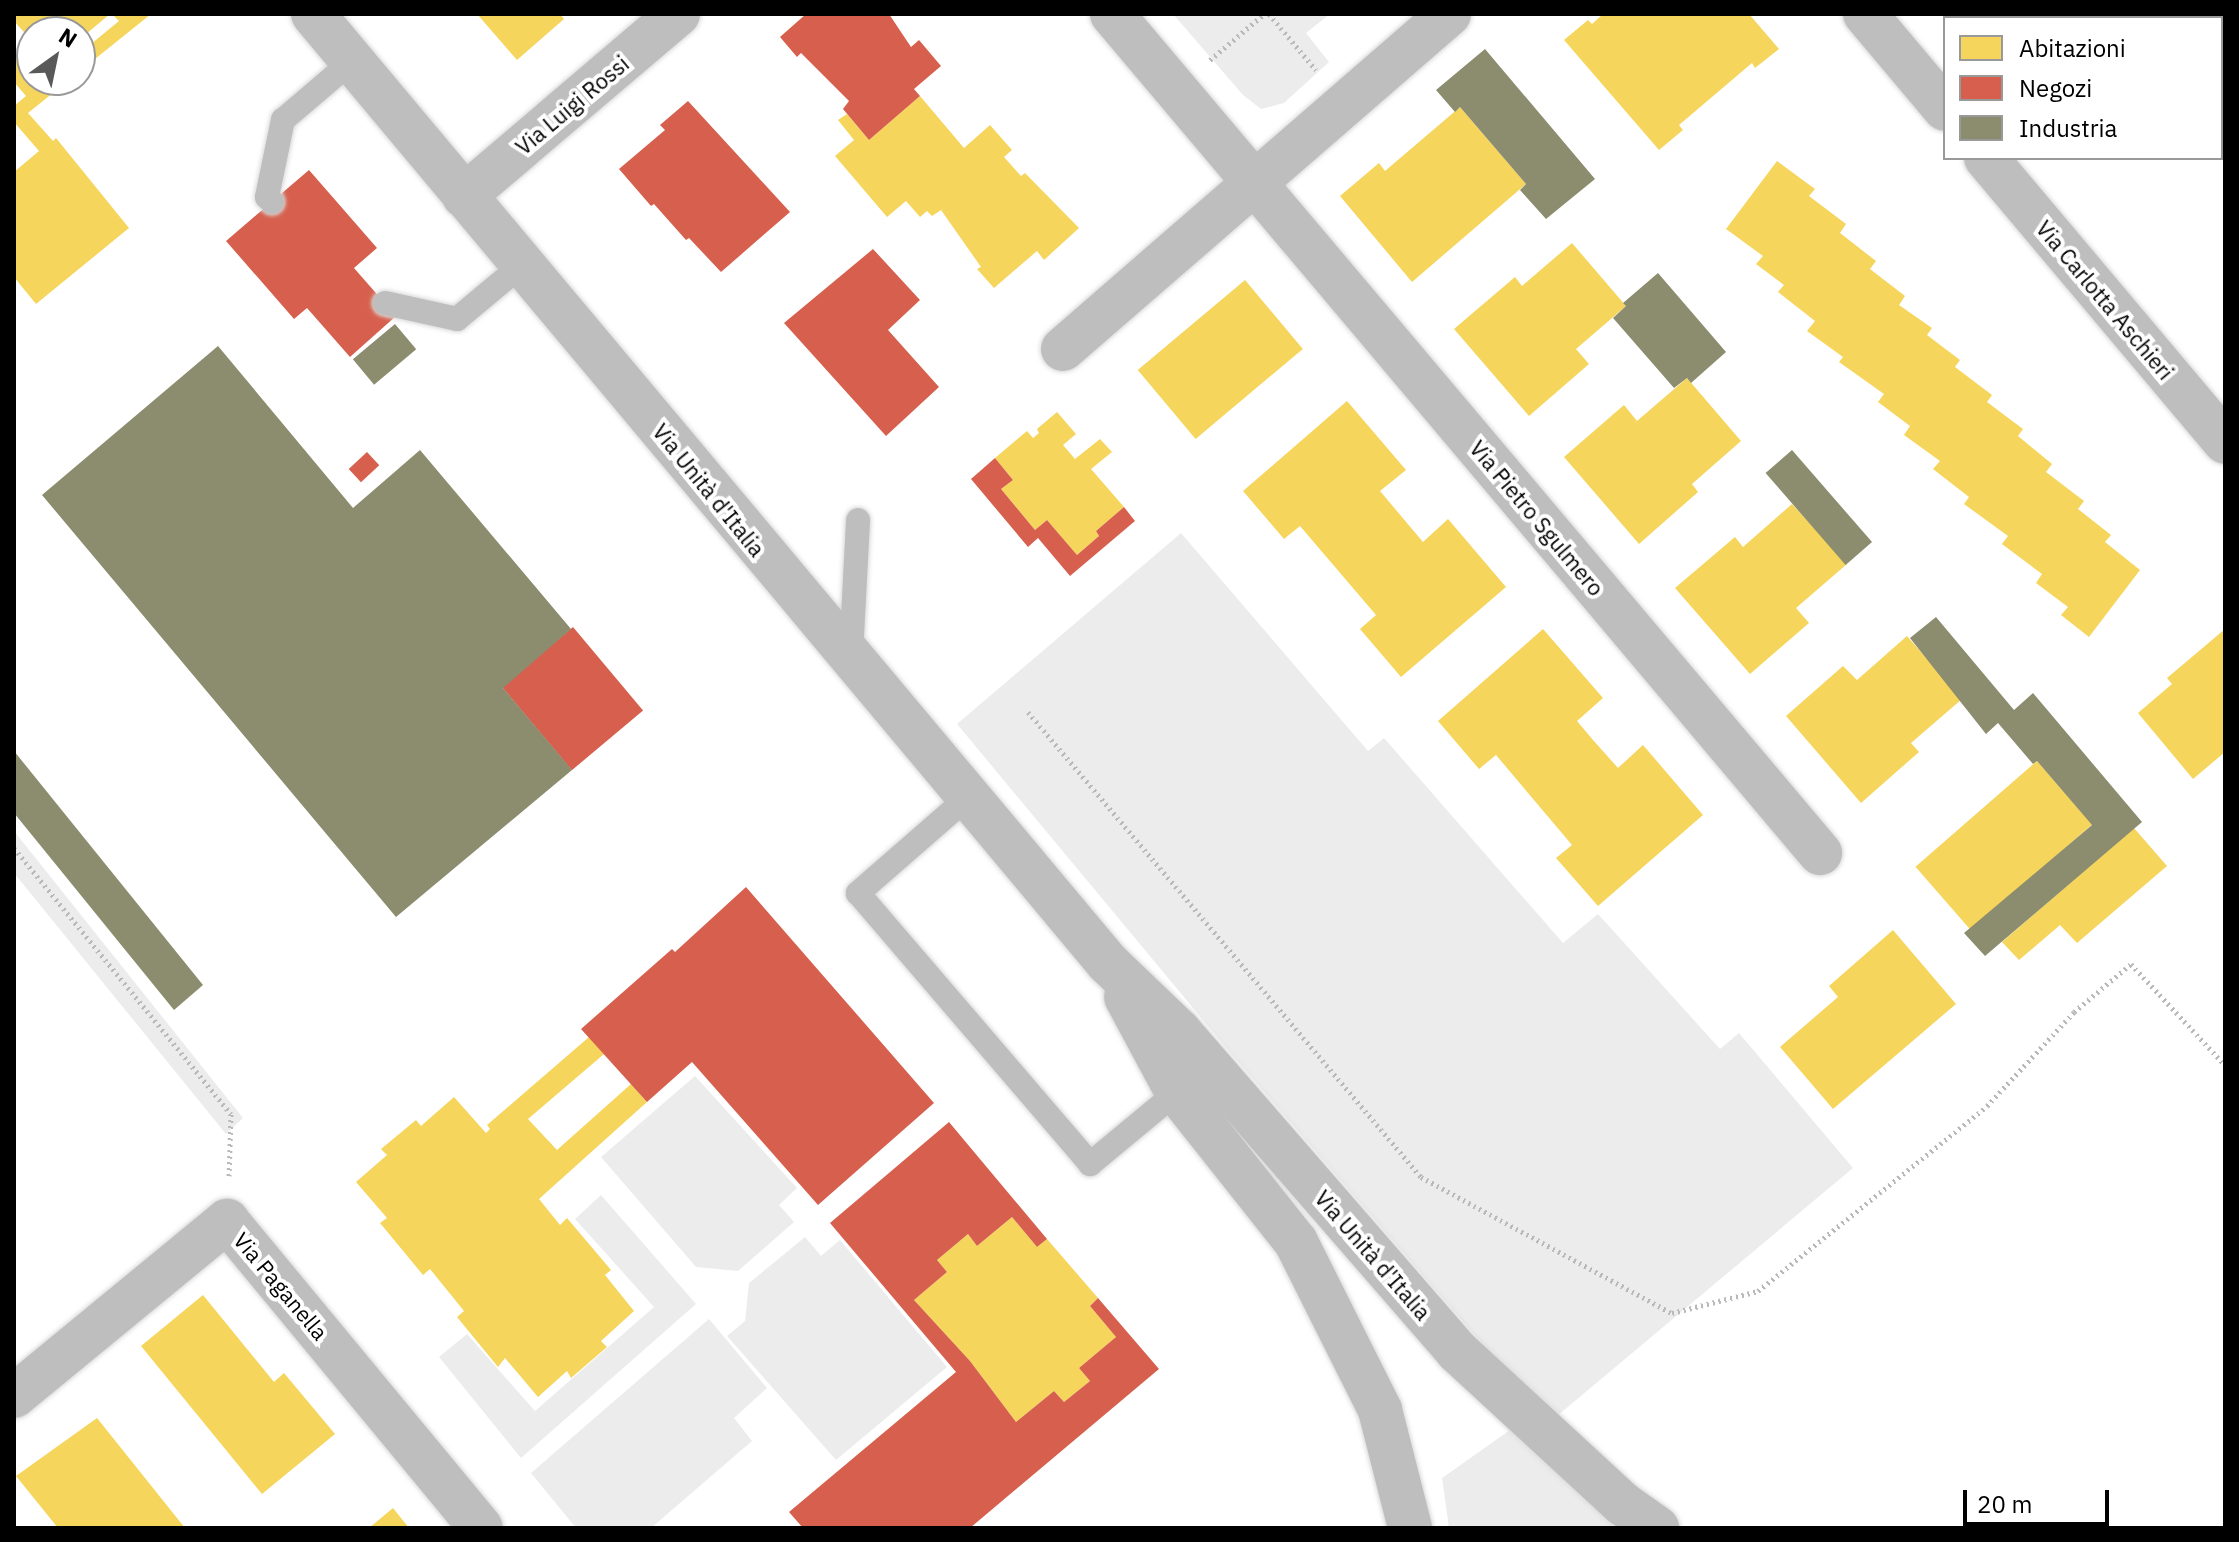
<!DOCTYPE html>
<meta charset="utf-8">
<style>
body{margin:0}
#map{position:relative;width:2239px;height:1542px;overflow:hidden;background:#fff;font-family:"IBM Plex Sans",sans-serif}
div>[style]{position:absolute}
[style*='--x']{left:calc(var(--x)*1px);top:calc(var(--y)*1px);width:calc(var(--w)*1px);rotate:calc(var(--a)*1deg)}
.green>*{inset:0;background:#ececec}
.homes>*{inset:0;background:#f6d55c;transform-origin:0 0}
.shops>*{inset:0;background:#d6604d;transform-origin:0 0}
.industry>*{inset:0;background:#8c8c6e;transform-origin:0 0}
.path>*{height:5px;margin-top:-2.5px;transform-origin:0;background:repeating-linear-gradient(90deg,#b9b9b9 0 2px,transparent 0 6px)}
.roads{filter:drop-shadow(0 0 2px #dbdbdb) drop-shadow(0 0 2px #dbdbdb)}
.lane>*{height:24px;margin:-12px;padding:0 12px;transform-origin:12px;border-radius:12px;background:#bebebe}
.street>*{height:44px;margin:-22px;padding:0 22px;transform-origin:22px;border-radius:22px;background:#bebebe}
.primary>*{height:44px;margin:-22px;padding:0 22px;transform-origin:22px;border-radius:22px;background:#bebebe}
span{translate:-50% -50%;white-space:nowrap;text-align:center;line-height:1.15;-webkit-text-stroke:8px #fff;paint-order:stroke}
.street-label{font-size:22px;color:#000}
.frame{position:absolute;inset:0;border:16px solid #000;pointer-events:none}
.legend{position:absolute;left:1943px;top:16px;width:280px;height:144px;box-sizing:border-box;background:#fff;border:2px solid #999;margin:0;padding:10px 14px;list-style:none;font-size:24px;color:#000}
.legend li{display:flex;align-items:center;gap:16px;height:40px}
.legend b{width:40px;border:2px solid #999}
.north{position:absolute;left:16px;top:16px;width:80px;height:80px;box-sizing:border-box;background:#fff;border:2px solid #999;border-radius:50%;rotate:33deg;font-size:22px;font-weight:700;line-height:32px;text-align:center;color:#000}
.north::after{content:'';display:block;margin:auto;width:28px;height:36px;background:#595959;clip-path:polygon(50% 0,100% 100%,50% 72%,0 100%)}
.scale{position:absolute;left:1963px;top:1490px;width:146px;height:36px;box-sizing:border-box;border:4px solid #000;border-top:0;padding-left:10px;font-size:24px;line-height:28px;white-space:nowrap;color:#000;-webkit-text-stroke:6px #fff;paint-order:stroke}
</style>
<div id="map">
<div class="green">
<div style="clip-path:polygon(1173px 14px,1330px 14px,1306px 33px,1329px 62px,1284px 103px,1261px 109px,1243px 95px)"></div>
<div style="clip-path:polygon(1181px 533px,1368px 751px,1384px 738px,1563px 943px,1598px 914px,1720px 1049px,1739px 1033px,1853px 1168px,1557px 1416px,1504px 1369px,1228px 1050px,957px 724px)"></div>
<div style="clip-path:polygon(14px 831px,243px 1118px,226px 1134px,14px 873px)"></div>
<div style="clip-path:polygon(695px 1076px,797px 1188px,779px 1205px,794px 1222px,738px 1271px,696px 1267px,601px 1157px)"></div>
<div style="clip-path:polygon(601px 1195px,696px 1304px,521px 1458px,439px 1357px,467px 1334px,535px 1411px,654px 1307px,575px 1219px)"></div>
<div style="clip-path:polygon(805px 1237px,821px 1256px,840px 1240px,947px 1367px,836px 1460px,727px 1336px,745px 1321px,749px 1283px)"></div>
<div style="clip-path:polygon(709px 1319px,767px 1388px,734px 1418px,752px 1441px,651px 1528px,576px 1528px,531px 1473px)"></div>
<div style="clip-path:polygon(1510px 1430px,1609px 1516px,1625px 1528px,1449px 1528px,1442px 1478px)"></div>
</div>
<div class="homes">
<div style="clip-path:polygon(14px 14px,110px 14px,80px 39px,80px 32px,32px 32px,32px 41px,14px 21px)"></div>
<div style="clip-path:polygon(112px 14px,151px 14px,80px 71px,80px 53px,119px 21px)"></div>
<div style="clip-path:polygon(477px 14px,560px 14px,564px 19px,517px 60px)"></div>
<div style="clip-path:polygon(1603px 14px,1749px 14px,1779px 49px,1755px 68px,1752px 63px,1679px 125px,1683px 130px,1659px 150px,1564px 40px,1588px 20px,1592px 24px)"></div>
<div style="clip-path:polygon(14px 55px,40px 85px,46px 80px,69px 80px,28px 113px,53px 141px,56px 138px,129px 228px,36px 304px,14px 277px,14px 172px,39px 151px,14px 122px,14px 106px,26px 96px,14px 82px)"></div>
<div style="clip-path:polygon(920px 96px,964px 148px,990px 125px,1012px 150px,1004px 157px,1021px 176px,1025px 173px,1079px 228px,1044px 260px,1037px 251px,994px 288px,977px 269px,981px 267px,941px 210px,932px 216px,927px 211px,920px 217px,906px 201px,887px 217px,835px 156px,854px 140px,838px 120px,847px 114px,869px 140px)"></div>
<div style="clip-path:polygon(1460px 107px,1526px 184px,1412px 282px,1340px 196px,1379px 163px,1385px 171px)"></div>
<div style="clip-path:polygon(1777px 161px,1815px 189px,1809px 196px,1846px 224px,1840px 233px,1876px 261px,1870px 269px,1905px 296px,1899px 305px,1932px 328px,1927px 335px,1960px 360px,1955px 367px,1992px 395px,1987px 402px,2023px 429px,2018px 436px,2052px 464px,2046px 472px,2084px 501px,2078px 509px,2111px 535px,2105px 542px,2140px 570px,2089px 637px,2061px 615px,2068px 607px,2036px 583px,2042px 574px,2002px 544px,2008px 536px,1964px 504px,1969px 497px,1933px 469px,1940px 461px,1904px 435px,1910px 426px,1878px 402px,1884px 394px,1839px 362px,1843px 357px,1807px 331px,1815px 321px,1778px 292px,1784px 285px,1756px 264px,1763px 256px,1726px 229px)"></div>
<div style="clip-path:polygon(1572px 243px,1626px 306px,1576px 349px,1589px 364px,1529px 416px,1454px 329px,1515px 277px,1522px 286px)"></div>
<div style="left:1245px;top:280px;width:90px;height:140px;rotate:50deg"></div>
<div style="clip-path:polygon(1687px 378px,1741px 441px,1692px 484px,1698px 492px,1639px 544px,1564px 457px,1624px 405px,1637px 421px)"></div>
<div style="clip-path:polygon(1347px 401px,1406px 470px,1380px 491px,1423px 542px,1448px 519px,1506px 587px,1401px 677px,1360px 629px,1376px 615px,1300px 526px,1284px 539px,1243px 491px)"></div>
<div style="clip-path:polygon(1057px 412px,1076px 434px,1063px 445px,1075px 459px,1100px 439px,1112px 452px,1091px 469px,1124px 507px,1096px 531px,1099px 536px,1077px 555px,1047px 520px,1035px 530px,1001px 489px,1013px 480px,995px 458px,1027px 431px,1033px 438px,1039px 433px,1037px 429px)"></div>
<div style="clip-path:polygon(1792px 504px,1847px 564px,1796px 608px,1809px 623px,1750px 674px,1675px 588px,1735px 537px,1743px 547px)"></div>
<div style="clip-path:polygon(1543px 629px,1603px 698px,1577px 721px,1593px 740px,1618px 768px,1643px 745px,1703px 815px,1598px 906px,1556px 858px,1572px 845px,1496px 755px,1479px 769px,1438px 721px)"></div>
<div style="clip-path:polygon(2225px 629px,2225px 752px,2193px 779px,2138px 713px,2172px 684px,2167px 678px)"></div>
<div style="clip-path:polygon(1907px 636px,1962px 699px,1911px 743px,1919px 752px,1861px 803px,1786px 716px,1843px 666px,1857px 680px)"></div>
<div style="left:2037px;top:761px;width:84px;height:161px;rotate:49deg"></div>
<div style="clip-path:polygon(2134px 828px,2167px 866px,2077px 943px,2060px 925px,2019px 960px,2002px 942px)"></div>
<div style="clip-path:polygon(1893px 930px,1956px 1004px,1833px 1109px,1780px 1047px,1838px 997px,1829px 986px)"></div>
<div style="clip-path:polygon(589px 1037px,604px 1054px,528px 1119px,557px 1150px,631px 1084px,647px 1102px,539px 1199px,560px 1225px,567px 1218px,611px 1270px,605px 1275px,634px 1311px,601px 1341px,607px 1347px,571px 1378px,567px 1371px,538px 1397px,505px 1358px,498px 1367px,457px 1317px,464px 1311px,430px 1269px,423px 1275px,380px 1223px,387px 1218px,356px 1182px,387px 1155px,381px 1149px,416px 1120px,421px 1126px,454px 1097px,486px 1133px,490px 1129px,487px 1125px)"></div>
<div style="clip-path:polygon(1012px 1217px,1037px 1247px,1047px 1239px,1098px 1298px,1090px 1306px,1116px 1337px,1079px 1368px,1090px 1381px,1064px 1402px,1054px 1391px,1016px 1422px,970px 1361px,914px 1300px,947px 1272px,937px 1260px,968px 1234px,977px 1246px)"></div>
<div style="clip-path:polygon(203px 1295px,274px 1382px,284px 1373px,335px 1434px,262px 1494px,141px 1346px)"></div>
<div style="clip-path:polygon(97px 1418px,185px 1528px,58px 1528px,16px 1476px)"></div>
<div style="clip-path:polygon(393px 1508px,409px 1528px,369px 1528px)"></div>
</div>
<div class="shops">
<div style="clip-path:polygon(806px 14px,889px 14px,911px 47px,919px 40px,941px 66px,914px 89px,920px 96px,869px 140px,843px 109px,849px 101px,801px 53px,797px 57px,780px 37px)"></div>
<div style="clip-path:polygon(688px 101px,790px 212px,721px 272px,689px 238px,686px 240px,654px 204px,651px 206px,619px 169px,665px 130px,660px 125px)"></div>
<div style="clip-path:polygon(309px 170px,377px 248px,354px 268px,396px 316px,350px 357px,307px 308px,294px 319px,226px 241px)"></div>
<div style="clip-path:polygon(873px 249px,920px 300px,888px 330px,939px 387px,886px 436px,784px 323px)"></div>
<div style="left:367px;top:452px;width:18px;height:25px;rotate:47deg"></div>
<div style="clip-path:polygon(995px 458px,1013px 480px,1001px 489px,1035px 530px,1047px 520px,1077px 555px,1099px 536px,1096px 531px,1124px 507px,1135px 521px,1070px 576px,1038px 538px,1028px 547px,971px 479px)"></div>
<div style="left:573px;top:627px;width:109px;height:93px;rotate:50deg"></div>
<div style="clip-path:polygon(746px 887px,934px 1103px,818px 1205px,692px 1062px,647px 1102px,581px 1029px,672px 949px,675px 952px)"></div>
<div style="clip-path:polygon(949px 1122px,1047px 1239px,1037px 1247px,1012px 1217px,977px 1246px,968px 1234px,937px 1260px,947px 1272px,914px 1300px,970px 1361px,1016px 1422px,1054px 1391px,1064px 1402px,1090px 1381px,1079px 1368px,1116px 1337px,1090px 1306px,1098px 1298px,1159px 1369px,970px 1528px,803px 1528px,789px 1512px,956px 1372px,830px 1223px)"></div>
</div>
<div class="industry">
<div style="clip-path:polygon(1485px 49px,1595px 179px,1546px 219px,1520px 190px,1526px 184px,1460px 107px,1455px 112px,1436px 90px)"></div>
<div style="clip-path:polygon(1658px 273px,1726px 352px,1691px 383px,1687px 378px,1674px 388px,1613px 318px,1626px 306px,1623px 303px)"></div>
<div style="left:395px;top:324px;width:33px;height:55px;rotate:50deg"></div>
<div style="clip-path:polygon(218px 346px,353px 508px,420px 450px,571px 629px,503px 688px,572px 770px,396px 917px,42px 495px)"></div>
<div style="left:1792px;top:450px;width:122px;height:35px;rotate:49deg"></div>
<div style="clip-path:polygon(1936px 617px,2014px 710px,2033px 693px,2142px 822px,1985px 956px,1964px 933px,2092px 825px,2037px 761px,2033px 764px,1998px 723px,1986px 734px,1910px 638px)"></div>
<div style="clip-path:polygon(14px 751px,203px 985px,174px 1010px,14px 813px)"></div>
</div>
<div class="path">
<div style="--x:1269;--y:14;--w:73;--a:50"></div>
<div style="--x:1210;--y:60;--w:71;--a:-40.4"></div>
<div style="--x:1028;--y:712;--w:609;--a:49.8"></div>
<div style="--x:1421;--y:1177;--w:285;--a:28.5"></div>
<div style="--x:1672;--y:1313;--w:89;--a:-14.3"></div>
<div style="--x:1758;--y:1291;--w:294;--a:-38.9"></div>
<div style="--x:1987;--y:1106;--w:128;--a:-47.2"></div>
<div style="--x:2074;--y:1012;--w:75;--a:-40.1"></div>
<div style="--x:2131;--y:964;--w:138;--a:47.1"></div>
<div style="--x:14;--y:848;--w:343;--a:50.8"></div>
<div style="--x:231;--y:1114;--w:62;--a:91.8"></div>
</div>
<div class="roads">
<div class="lane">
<div style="--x:272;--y:202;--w:7;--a:-135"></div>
<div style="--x:267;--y:197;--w:79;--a:-78.3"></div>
<div style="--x:283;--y:120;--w:91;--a:-40.5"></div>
<div style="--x:385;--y:303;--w:74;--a:12.5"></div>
<div style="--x:457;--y:319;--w:86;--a:-39.8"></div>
<div style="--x:851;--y:655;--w:135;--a:-87"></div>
<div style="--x:967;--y:798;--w:145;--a:138.9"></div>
<div style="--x:858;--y:893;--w:357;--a:49.4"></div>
<div style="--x:1090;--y:1164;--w:113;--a:-39.6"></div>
</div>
<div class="street">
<div style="--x:1112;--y:14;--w:1098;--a:49.84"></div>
<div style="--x:1865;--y:14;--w:124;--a:49.9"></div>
<div style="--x:1986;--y:158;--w:371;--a:49.9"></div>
<div style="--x:464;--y:196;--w:281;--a:-40.4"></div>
<div style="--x:1063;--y:349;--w:511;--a:-40.95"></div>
<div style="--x:14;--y:1396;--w:276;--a:-39.4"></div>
<div style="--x:227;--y:1221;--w:398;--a:50.4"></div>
</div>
<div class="primary">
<div style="--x:313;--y:14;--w:1238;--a:50.05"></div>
<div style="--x:1108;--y:963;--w:98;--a:43.8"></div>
<div style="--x:1179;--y:1031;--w:424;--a:49"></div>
<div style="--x:1457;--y:1351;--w:226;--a:42.7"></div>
<div style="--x:1623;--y:1504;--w:42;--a:35.2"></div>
<div style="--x:1126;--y:997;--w:108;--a:61.8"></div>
<div style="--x:1177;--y:1092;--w:191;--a:51.6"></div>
<div style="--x:1296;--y:1242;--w:188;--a:63.4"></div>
<div style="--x:1380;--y:1410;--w:122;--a:75.7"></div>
</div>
</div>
<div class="street-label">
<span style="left:572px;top:105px;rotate:-40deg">Via Luigi Rossi</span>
<span style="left:2105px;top:300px;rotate:50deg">Via Carlotta Aschieri</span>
<span style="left:709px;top:490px;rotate:51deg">Via Unità d'Italia</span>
<span style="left:1537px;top:518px;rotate:50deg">Via Pietro Sgulmero</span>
<span style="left:1373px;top:1255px;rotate:49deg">Via Unità d'Italia</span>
<span style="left:281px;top:1286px;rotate:50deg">Via Paganella</span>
</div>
<div class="frame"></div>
<ul class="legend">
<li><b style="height:22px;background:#f6d55c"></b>Abitazioni</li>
<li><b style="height:22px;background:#d6604d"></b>Negozi</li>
<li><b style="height:22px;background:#8c8c6e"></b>Industria</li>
</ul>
<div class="north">N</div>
<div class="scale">20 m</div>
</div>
